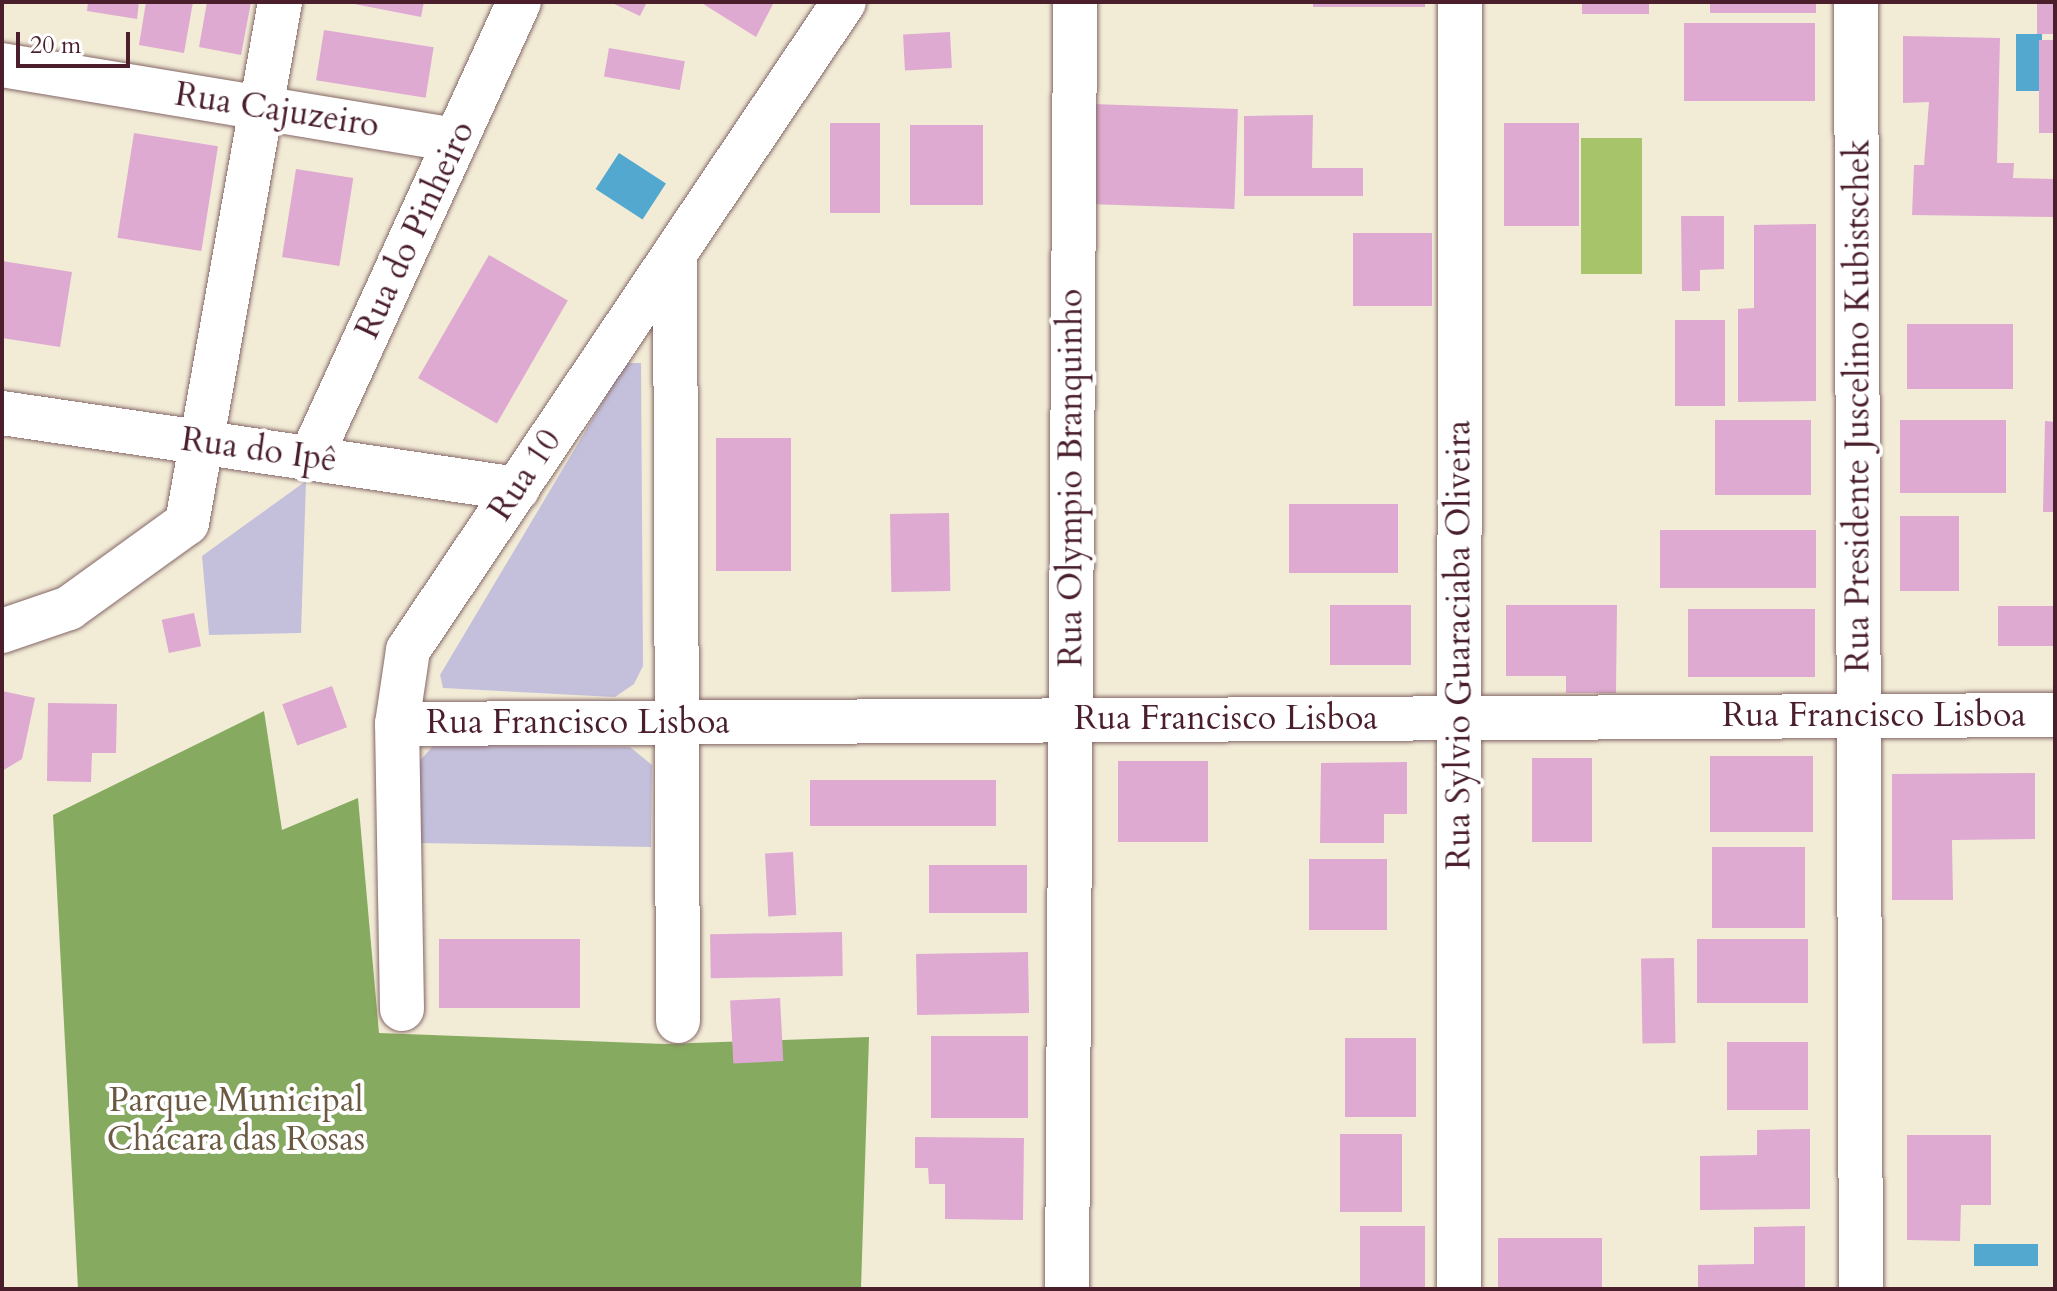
<!DOCTYPE html>
<meta charset="utf-8">
<style>
body{margin:0}
#map{position:relative;width:2057px;height:1291px;overflow:hidden;background:#f2ecd7;font-family:Cardo,serif}
div>[style]{position:absolute}
[style*='--x']{left:calc(var(--x)*1px);top:calc(var(--y)*1px);width:calc(var(--w)*1px);rotate:calc(var(--a)*1deg)}
.industrial>*{inset:0;background:#c4c0db}
.green>*{inset:0;background:#a8c46b;transform-origin:0 0}
.forest>*{inset:0;background:#86aa5f}
.water>*{inset:0;background:#52a8ce;transform-origin:0 0}
.building>*{inset:0;background:#deaad1;transform-origin:0 0}
.roads{filter:drop-shadow(0 0 2px #856767) drop-shadow(0 0 2px #856767)}
.minor>*{height:44px;margin:-22px;padding:0 22px;transform-origin:22px;border-radius:22px;background:#fff}
span{translate:-50% -50%;white-space:nowrap;text-align:center;line-height:1.15;-webkit-text-stroke:8px #fff;paint-order:stroke}
.street-label{font-size:34px;color:#4a1f2b}
.park-label{font-size:34px;color:#6b5941}
.frame{position:absolute;inset:0;border:4px solid #4a1f2b;pointer-events:none}
.scale{position:absolute;left:16px;top:32px;width:114px;height:36px;box-sizing:border-box;border:4px solid #4a1f2b;border-top:0;padding-left:10px;font-size:24px;line-height:28px;white-space:nowrap;color:#4a1f2b;-webkit-text-stroke:6px #fff;paint-order:stroke}
</style>
<div id="map">
<div class="industrial">
<div style="clip-path:polygon(626px 363px,641px 363px,643px 666px,634px 684px,615px 697px,443px 688px,440px 675px)"></div>
<div style="clip-path:polygon(306px 481px,301px 633px,209px 635px,202px 556px)"></div>
<div style="clip-path:polygon(434px 745px,630px 747px,652px 765px,651px 847px,416px 843px,415px 766px)"></div>
</div>
<div class="green">
<div style="left:1642px;top:138px;width:136px;height:61px;rotate:90deg"></div>
</div>
<div class="forest">
<div style="clip-path:polygon(264px 711px,282px 830px,358px 798px,379px 1033px,665px 1044px,869px 1037px,861px 1289px,78px 1289px,53px 815px)"></div>
</div>
<div class="water">
<div style="left:2016px;top:34px;width:26px;height:57px"></div>
<div style="left:619px;top:153px;width:56px;height:43px;rotate:33deg"></div>
<div style="left:1974px;top:1244px;width:64px;height:22px"></div>
</div>
<div class="building">
<div style="clip-path:polygon(88px 2px,139px 2px,137px 19px,87px 11px)"></div>
<div style="clip-path:polygon(146px 2px,193px 2px,184px 53px,139px 45px)"></div>
<div style="clip-path:polygon(207px 2px,251px 2px,241px 55px,199px 47px)"></div>
<div style="clip-path:polygon(344px 2px,424px 2px,421px 17px)"></div>
<div style="clip-path:polygon(610px 2px,647px 2px,640px 16px)"></div>
<div style="clip-path:polygon(700px 2px,774px 2px,756px 37px)"></div>
<div style="left:1313px;top:2px;width:112px;height:5px"></div>
<div style="left:1582px;top:2px;width:67px;height:12px"></div>
<div style="left:1710px;top:2px;width:106px;height:11px"></div>
<div style="left:2037px;top:2px;width:18px;height:32px"></div>
<div style="left:1815px;top:23px;width:78px;height:131px;rotate:90deg"></div>
<div style="left:324px;top:30px;width:111px;height:51px;rotate:9deg"></div>
<div style="left:950px;top:32px;width:36px;height:47px;rotate:87deg"></div>
<div style="clip-path:polygon(1903px 36px,2000px 38px,1997px 163px,2014px 163px,2013px 178px,2055px 179px,2055px 217px,1912px 215px,1914px 165px,1924px 165px,1929px 102px,1903px 103px)"></div>
<div style="left:2039px;top:40px;width:16px;height:93px"></div>
<div style="left:609px;top:48px;width:77px;height:29px;rotate:10deg"></div>
<div style="left:1092px;top:104px;width:146px;height:100px;rotate:2deg"></div>
<div style="clip-path:polygon(1313px 115px,1312px 168px,1363px 168px,1363px 196px,1244px 196px,1244px 116px)"></div>
<div style="left:880px;top:123px;width:90px;height:50px;rotate:90deg"></div>
<div style="left:1504px;top:123px;width:75px;height:103px"></div>
<div style="left:910px;top:125px;width:73px;height:80px"></div>
<div style="left:134px;top:133px;width:85px;height:106px;rotate:9deg"></div>
<div style="left:296px;top:169px;width:58px;height:89px;rotate:9deg"></div>
<div style="clip-path:polygon(1681px 216px,1724px 216px,1724px 269px,1700px 270px,1700px 291px,1682px 291px)"></div>
<div style="clip-path:polygon(1816px 224px,1816px 401px,1738px 402px,1738px 309px,1754px 308px,1754px 225px)"></div>
<div style="left:1353px;top:233px;width:79px;height:73px"></div>
<div style="left:489px;top:255px;width:91px;height:142px;rotate:30deg"></div>
<div style="clip-path:polygon(2px 261px,72px 272px,60px 347px,2px 338px)"></div>
<div style="left:1675px;top:320px;width:50px;height:86px"></div>
<div style="left:1907px;top:324px;width:106px;height:65px"></div>
<div style="left:1715px;top:420px;width:96px;height:75px"></div>
<div style="left:2006px;top:420px;width:73px;height:106px;rotate:90deg"></div>
<div style="clip-path:polygon(2045px 421px,2055px 422px,2055px 512px,2043px 512px)"></div>
<div style="left:716px;top:438px;width:75px;height:133px"></div>
<div style="left:1398px;top:504px;width:69px;height:109px;rotate:90deg"></div>
<div style="left:949px;top:513px;width:78px;height:59px;rotate:89deg"></div>
<div style="left:1959px;top:516px;width:75px;height:59px;rotate:90deg"></div>
<div style="left:1816px;top:530px;width:58px;height:156px;rotate:90deg"></div>
<div style="left:1330px;top:605px;width:81px;height:60px"></div>
<div style="clip-path:polygon(1506px 605px,1617px 605px,1616px 693px,1566px 693px,1566px 676px,1506px 676px)"></div>
<div style="left:1998px;top:606px;width:57px;height:40px"></div>
<div style="left:1688px;top:609px;width:127px;height:68px"></div>
<div style="left:194px;top:613px;width:34px;height:33px;rotate:78deg"></div>
<div style="left:332px;top:686px;width:44px;height:53px;rotate:70deg"></div>
<div style="clip-path:polygon(2px 691px,35px 698px,22px 759px,2px 771px)"></div>
<div style="clip-path:polygon(48px 703px,117px 704px,116px 753px,92px 753px,91px 782px,47px 781px)"></div>
<div style="left:1710px;top:756px;width:103px;height:76px"></div>
<div style="left:1592px;top:758px;width:84px;height:60px;rotate:90deg"></div>
<div style="left:1118px;top:761px;width:90px;height:81px"></div>
<div style="clip-path:polygon(1407px 762px,1407px 814px,1384px 814px,1384px 843px,1320px 843px,1321px 763px)"></div>
<div style="clip-path:polygon(2035px 773px,2035px 839px,1952px 840px,1953px 900px,1892px 900px,1892px 774px)"></div>
<div style="left:996px;top:780px;width:46px;height:186px;rotate:90deg"></div>
<div style="left:1712px;top:847px;width:93px;height:81px"></div>
<div style="left:793px;top:852px;width:63px;height:28px;rotate:87deg"></div>
<div style="left:1309px;top:859px;width:78px;height:71px"></div>
<div style="left:1027px;top:865px;width:48px;height:98px;rotate:90deg"></div>
<div style="left:842px;top:932px;width:44px;height:132px;rotate:89deg"></div>
<div style="left:580px;top:939px;width:69px;height:141px;rotate:90deg"></div>
<div style="left:1808px;top:939px;width:64px;height:111px;rotate:90deg"></div>
<div style="left:1028px;top:952px;width:61px;height:112px;rotate:89deg"></div>
<div style="left:1674px;top:958px;width:85px;height:33px;rotate:89deg"></div>
<div style="left:780px;top:998px;width:63px;height:50px;rotate:87deg"></div>
<div style="left:1028px;top:1036px;width:82px;height:97px;rotate:90deg"></div>
<div style="left:1345px;top:1038px;width:71px;height:79px"></div>
<div style="left:1727px;top:1042px;width:81px;height:68px"></div>
<div style="clip-path:polygon(1810px 1129px,1810px 1209px,1700px 1210px,1700px 1156px,1757px 1155px,1757px 1130px)"></div>
<div style="left:1340px;top:1134px;width:62px;height:78px"></div>
<div style="clip-path:polygon(1907px 1135px,1991px 1135px,1991px 1205px,1961px 1205px,1960px 1241px,1907px 1240px)"></div>
<div style="clip-path:polygon(915px 1137px,1024px 1138px,1023px 1220px,945px 1219px,945px 1184px,929px 1184px,928px 1168px,915px 1168px)"></div>
<div style="left:1360px;top:1226px;width:65px;height:63px"></div>
<div style="clip-path:polygon(1805px 1226px,1805px 1289px,1698px 1289px,1698px 1265px,1754px 1264px,1754px 1227px)"></div>
<div style="left:1498px;top:1238px;width:104px;height:51px"></div>
</div>
<div class="roads">
<div class="minor">
<div style="--x:1856;--y:2;--w:1287;--a:89.78"></div>
<div style="--x:2;--y:65;--w:460;--a:9.4"></div>
<div style="--x:675;--y:253;--w:768;--a:89.78"></div>
<div style="--x:2;--y:413;--w:521;--a:8.39"></div>
<div style="--x:311;--y:457;--w:500;--a:-65.43"></div>
<div style="--x:2;--y:631;--w:71;--a:-18.9"></div>
<div style="--x:69;--y:608;--w:145;--a:-35.8"></div>
<div style="--x:187;--y:523;--w:529;--a:-79.88"></div>
<div style="--x:397;--y:724;--w:1658;--a:-0.31"></div>
<div style="--x:402;--y:1009;--w:285;--a:-91"></div>
<div style="--x:397;--y:724;--w:75;--a:-81.5"></div>
<div style="--x:408;--y:650;--w:781;--a:-56.07"></div>
<div style="--x:1067;--y:1289;--w:1287;--a:-89.64"></div>
<div style="--x:1459;--y:1289;--w:1287;--a:-89.96"></div>
</div>
</div>
<div class="street-label">
<span style="left:277px;top:110px;rotate:9deg">Rua Cajuzeiro</span>
<span style="left:415px;top:230px;rotate:-65deg">Rua do Pinheiro</span>
<span style="left:1858px;top:406px;rotate:-90deg">Rua Presidente Juscelino Kubistschek</span>
<span style="left:259px;top:450px;rotate:8deg">Rua do Ipê</span>
<span style="left:525px;top:475px;rotate:-56deg">Rua 10</span>
<span style="left:1071px;top:478px;rotate:-90deg">Rua Olympio Branquinho</span>
<span style="left:1459px;top:645px;rotate:-90deg">Rua Sylvio Guaraciaba Oliveira</span>
<span style="left:1874px;top:716px">Rua Francisco Lisboa</span>
<span style="left:1226px;top:719px">Rua Francisco Lisboa</span>
<span style="left:578px;top:723px">Rua Francisco Lisboa</span>
</div>
<div class="park-label">
<span style="left:236px;top:1120px">Parque Municipal<br>Chácara das Rosas</span>
</div>
<div class="frame"></div>
<div class="scale">20 m</div>
</div>
